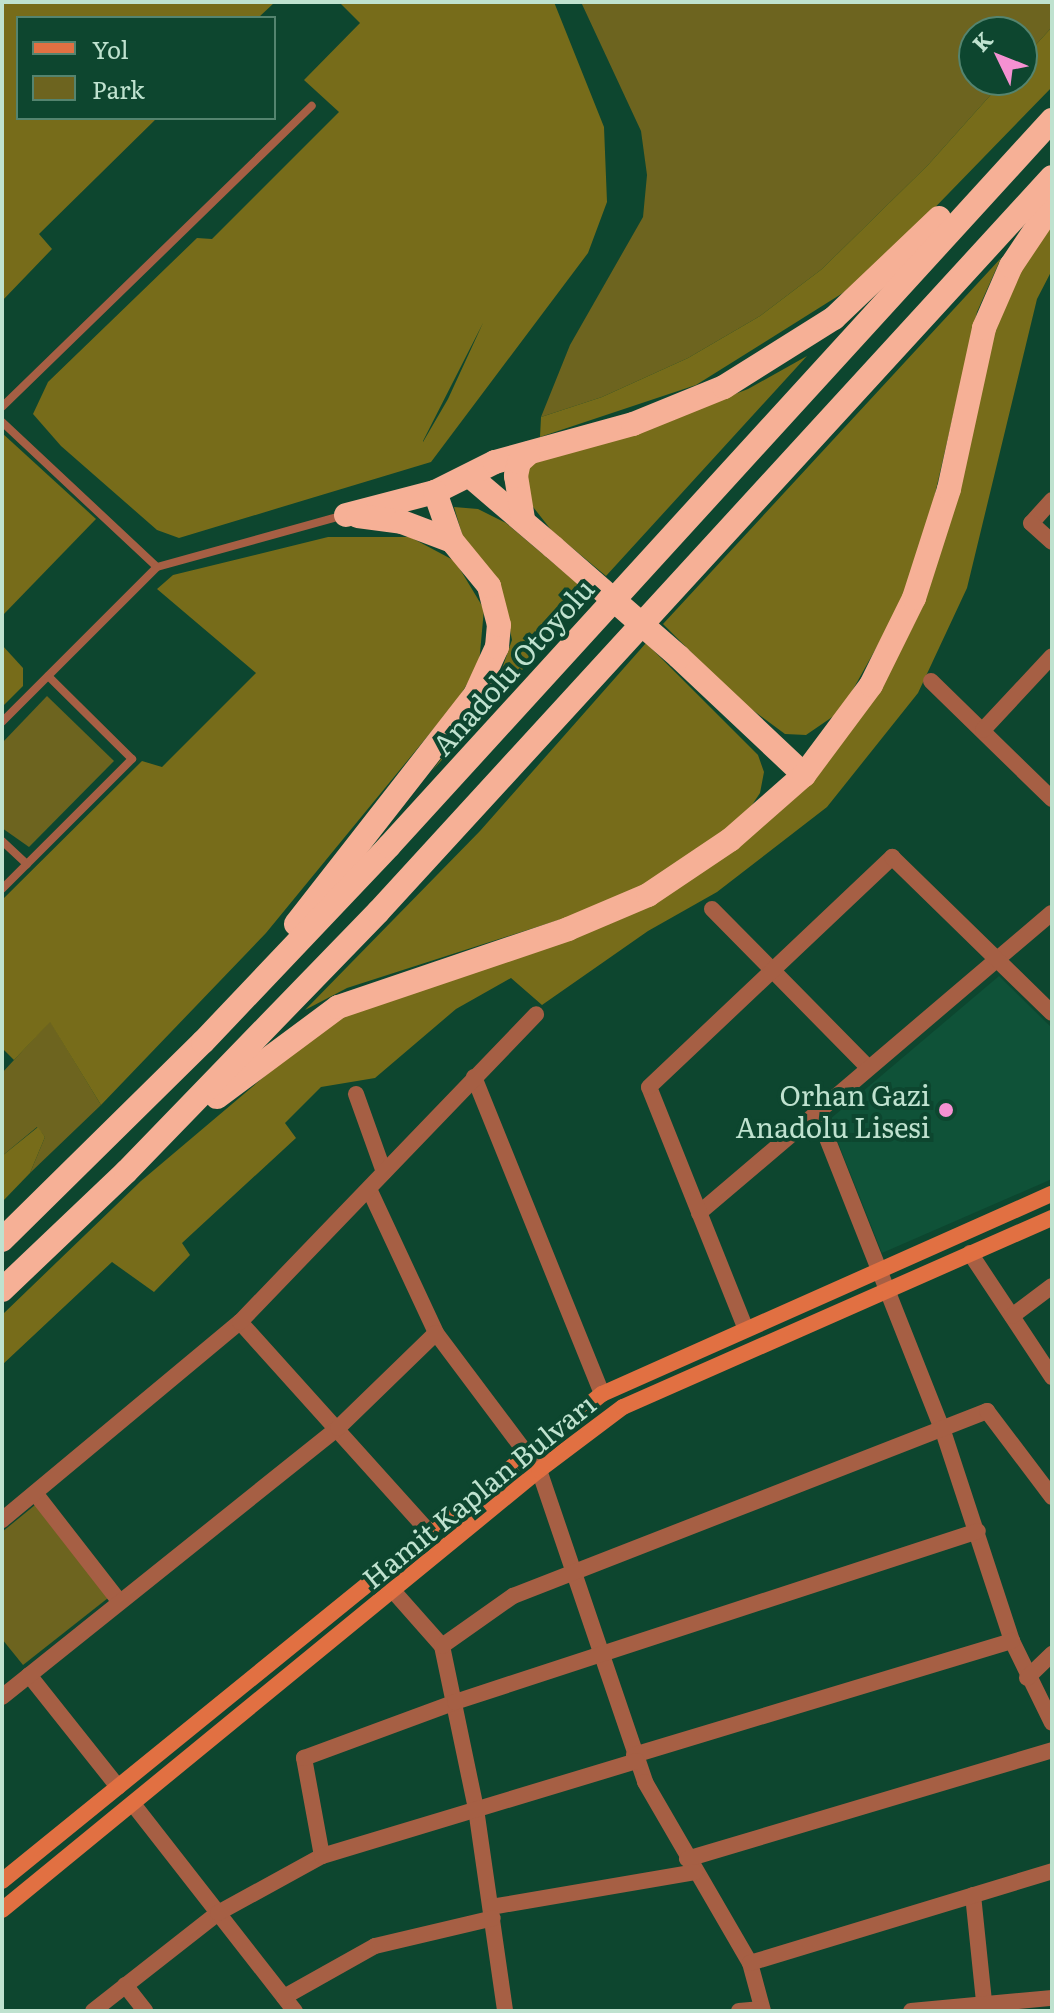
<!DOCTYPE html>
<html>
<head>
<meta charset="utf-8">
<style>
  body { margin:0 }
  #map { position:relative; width:1054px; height:2013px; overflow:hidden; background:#0d462f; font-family:Literata,serif }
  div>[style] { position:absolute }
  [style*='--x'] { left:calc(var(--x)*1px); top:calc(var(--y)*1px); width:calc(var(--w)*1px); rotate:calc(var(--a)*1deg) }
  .built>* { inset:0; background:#0f5238 }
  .green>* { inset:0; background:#6d641f }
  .forest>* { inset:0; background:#776c1a }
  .lane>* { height:8px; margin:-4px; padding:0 4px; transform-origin:4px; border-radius:4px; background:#a65f44 }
  .street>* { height:16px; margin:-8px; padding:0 8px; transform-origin:8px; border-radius:8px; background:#a65f44 }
  .secondary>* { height:16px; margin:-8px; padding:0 8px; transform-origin:8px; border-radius:8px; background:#e17042 }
  .highway>* { height:24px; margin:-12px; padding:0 12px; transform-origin:12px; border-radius:12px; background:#f6b096 }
  .highway-bridge>* { height:24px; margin:-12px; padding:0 12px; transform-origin:12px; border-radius:12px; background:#f6b096 }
  .dots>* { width:22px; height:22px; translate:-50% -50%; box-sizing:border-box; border:4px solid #0d462f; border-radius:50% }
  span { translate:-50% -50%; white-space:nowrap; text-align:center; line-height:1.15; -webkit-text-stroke:8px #0d462f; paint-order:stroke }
  .street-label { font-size:28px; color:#bfe2cf }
  .poi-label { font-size:28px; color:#bfe2cf }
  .right { translate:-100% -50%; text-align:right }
  .frame { position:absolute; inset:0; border:4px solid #bfe2cf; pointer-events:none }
  .legend { position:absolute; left:16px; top:16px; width:260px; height:104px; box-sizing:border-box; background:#0d462f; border:2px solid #54846f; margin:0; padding:10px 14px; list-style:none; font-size:24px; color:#bfe2cf }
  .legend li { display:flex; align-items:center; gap:16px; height:40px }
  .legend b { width:40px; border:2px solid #54846f }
  .north { position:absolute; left:958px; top:16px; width:80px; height:80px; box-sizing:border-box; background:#0d462f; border:2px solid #54846f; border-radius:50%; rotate:313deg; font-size:22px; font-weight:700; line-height:32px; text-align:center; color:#bfe2cf }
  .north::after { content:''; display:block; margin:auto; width:28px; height:36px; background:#f591d2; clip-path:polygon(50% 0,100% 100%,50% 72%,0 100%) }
</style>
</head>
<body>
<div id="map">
  <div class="built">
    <i style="clip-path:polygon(999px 976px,1052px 1028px,1052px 1179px,882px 1253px,829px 1120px)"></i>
  </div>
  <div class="green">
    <i style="clip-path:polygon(581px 2px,1052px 2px,1052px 27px,1022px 60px,1022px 32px,974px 32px,974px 80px,1004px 80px,928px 165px,822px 269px,760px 316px,688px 358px,602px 397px,541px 417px,570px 345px,643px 217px,647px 175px,641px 131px)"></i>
    <i style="clip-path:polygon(47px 696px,114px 761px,29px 847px,2px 828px,2px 743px)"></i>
    <i style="clip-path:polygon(50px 1021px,101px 1105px,30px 1173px,45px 1137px,37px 1127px,2px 1156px,2px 1073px)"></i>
    <i style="clip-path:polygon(35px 1505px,108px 1598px,23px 1665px,2px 1639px,2px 1532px)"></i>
  </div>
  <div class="forest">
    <i style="clip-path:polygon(2px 2px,275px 2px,258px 18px,18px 18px,18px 118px,157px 118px,39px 234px,52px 249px,2px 301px)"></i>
    <i style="clip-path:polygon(evenodd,339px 2px,554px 2px,604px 127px,607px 202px,588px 253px,431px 462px,179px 538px,157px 530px,61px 446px,33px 414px,48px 382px,197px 238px,212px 239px,339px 112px,304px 80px,360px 23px,339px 2px,483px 323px,448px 399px,423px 442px,423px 441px,483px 323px)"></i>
    <i style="clip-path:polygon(1052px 27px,1052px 87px,915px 228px,846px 291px,696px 385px,540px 437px,541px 417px,602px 397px,688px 358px,760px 316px,822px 269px,928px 165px,1004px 80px,1022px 80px,1022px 60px)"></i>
    <i style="clip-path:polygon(1052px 216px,1052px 270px,1037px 299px,967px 588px,918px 693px,827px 807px,717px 892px,648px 931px,542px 1005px,511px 978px,456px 1009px,375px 1078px,321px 1087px,285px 1123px,296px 1138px,182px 1243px,190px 1255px,154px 1292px,112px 1262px,2px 1365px,2px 1315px,141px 1181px,330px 1021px,700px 874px,888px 674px,991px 340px,1012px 280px)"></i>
    <i style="clip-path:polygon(1001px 258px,977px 312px,926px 533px,900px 605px,841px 711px,806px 735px,785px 734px,739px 700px,663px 624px)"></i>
    <i style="clip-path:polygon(807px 356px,606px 576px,552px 531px,526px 498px,527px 470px,538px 458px,665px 421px,748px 389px)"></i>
    <i style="clip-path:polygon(2px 433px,96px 519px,2px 616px)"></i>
    <i style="clip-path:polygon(454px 507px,478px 509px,506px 523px,590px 594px,432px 771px,496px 686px,512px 640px,503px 596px,465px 544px)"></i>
    <i style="clip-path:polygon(328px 537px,410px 537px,455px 561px,484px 609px,479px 664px,458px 699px,266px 933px,101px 1105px,50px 1022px,14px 1060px,2px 1048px,2px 900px,142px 761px,162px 767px,256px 673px,157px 589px,173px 575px)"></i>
    <i style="clip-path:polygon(646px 643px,758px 755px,764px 772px,760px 793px,748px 811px,709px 844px,641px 886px,577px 914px,347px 988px,305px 1010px,480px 831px)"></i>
    <i style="clip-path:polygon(2px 645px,23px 668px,23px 686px,2px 707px)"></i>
    <i style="clip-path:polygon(38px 1127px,45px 1137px,30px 1173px,2px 1202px,2px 1156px)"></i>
  </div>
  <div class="lane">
    <i style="--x:2;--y:407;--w:432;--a:-44.2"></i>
    <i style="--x:2;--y:422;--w:212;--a:43.1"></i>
    <i style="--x:157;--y:567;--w:195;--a:-15.5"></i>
    <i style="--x:2;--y:722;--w:219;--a:-45"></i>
    <i style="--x:2;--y:841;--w:34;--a:43"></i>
    <i style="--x:2;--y:889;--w:184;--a:-45"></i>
    <i style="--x:132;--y:759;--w:118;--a:-135.3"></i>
  </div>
  <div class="street">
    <i style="--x:1052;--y:500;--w:31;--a:132"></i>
    <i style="--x:1031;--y:523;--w:28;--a:42"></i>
    <i style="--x:931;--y:681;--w:169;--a:44.3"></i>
    <i style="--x:983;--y:730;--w:101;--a:-47"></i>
    <i style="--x:712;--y:909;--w:223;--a:45.4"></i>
    <i style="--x:474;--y:1077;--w:342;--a:68"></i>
    <i style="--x:356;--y:1094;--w:83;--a:70.3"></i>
    <i style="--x:817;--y:1113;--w:339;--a:68.4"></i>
    <i style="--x:942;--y:1428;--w:224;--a:71.8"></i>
    <i style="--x:1012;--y:1641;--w:91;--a:64"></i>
    <i style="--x:369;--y:1189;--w:159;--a:65"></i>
    <i style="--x:436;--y:1333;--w:171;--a:53.1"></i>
    <i style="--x:539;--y:1470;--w:330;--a:71.2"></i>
    <i style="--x:645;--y:1782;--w:209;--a:59.9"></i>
    <i style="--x:750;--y:1963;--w:50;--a:74.8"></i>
    <i style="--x:699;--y:1213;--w:463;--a:-40.4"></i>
    <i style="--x:970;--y:1253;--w:149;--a:56.5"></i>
    <i style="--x:1012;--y:1316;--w:50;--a:-36.9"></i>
    <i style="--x:240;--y:1322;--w:284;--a:48"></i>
    <i style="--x:745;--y:1327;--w:258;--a:-111.8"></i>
    <i style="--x:649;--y:1087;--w:335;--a:-43.4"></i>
    <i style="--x:892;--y:857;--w:223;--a:44.3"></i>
    <i style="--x:35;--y:1493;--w:138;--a:52.1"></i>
    <i style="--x:2;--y:1520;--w:310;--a:-39.8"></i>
    <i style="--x:240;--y:1322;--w:427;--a:-46.1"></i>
    <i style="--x:380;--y:1576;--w:94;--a:48.5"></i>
    <i style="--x:442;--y:1646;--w:167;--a:78.2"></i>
    <i style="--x:476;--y:1809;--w:204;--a:81.8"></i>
    <i style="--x:442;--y:1646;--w:87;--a:-35.2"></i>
    <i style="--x:513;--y:1596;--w:509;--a:-21.32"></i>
    <i style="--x:987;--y:1411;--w:108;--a:52.9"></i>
    <i style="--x:29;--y:1675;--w:143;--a:51.5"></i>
    <i style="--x:1027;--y:1678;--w:35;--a:-44"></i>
    <i style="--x:2;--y:1697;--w:430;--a:-38.7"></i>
    <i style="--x:338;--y:1428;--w:136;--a:-44.1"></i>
    <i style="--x:634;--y:1755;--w:395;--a:-16.8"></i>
    <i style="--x:133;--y:1804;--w:263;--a:52"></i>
    <i style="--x:322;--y:1856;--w:100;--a:-100.4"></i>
    <i style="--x:304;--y:1758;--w:161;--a:-20.3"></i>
    <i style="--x:455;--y:1702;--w:550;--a:-18.11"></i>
    <i style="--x:687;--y:1859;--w:381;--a:-16.6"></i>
    <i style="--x:973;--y:1895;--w:117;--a:84.1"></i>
    <i style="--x:491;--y:1907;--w:207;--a:-9.7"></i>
    <i style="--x:750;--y:1963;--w:316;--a:-16.9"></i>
    <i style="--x:125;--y:1985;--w:33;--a:52"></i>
    <i style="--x:284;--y:1997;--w:104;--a:-29.3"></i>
    <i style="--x:375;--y:1946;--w:121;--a:-13.3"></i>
    <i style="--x:93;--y:2011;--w:159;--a:-38.1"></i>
    <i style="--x:218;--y:1913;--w:119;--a:-28.7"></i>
    <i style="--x:322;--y:1856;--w:329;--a:-16.8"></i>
    <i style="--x:739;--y:2011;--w:23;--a:-5"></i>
    <i style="--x:911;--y:2011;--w:142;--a:-5.3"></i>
  </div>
  <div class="secondary">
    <i style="--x:2;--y:1881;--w:773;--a:-39.07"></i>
    <i style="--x:602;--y:1394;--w:492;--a:-24"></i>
    <i style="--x:2;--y:1910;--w:694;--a:-39.33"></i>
    <i style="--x:539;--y:1470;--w:105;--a:-36.9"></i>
    <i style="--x:623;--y:1407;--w:469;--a:-23.8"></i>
  </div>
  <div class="highway">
    <i style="--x:471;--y:477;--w:108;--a:40.5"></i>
    <i style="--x:346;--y:515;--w:92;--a:-14.5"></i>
    <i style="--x:435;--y:492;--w:67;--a:-26.6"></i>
    <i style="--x:495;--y:462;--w:143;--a:-15.4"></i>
    <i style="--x:633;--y:424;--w:98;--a:-22.1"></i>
    <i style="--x:724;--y:387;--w:130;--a:-32.1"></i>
    <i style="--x:834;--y:318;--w:145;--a:-43.6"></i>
    <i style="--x:358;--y:516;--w:44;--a:7.8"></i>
    <i style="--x:402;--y:522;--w:53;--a:20.8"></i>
    <i style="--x:523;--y:519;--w:44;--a:-99.2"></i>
    <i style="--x:516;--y:476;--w:14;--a:-78"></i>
    <i style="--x:519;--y:462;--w:13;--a:-42"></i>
    <i style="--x:679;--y:657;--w:172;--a:43.3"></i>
    <i style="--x:296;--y:924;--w:291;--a:-52"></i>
    <i style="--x:475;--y:695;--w:53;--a:-65.4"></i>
    <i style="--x:497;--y:647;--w:22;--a:-85"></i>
    <i style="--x:499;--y:625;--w:40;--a:-104.4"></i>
    <i style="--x:489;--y:586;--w:58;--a:-129.4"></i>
    <i style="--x:452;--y:541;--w:52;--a:-109.1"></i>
    <i style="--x:217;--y:1097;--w:151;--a:-36.6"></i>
    <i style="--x:338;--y:1007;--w:243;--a:-18.7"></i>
    <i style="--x:568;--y:929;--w:87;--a:-23"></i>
    <i style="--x:648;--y:895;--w:99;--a:-33.9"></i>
    <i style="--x:730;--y:840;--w:98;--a:-41.3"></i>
    <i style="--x:804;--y:775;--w:112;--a:-53.3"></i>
    <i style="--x:871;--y:685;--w:97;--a:-63.7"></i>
    <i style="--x:914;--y:598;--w:114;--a:-72.2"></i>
    <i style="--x:949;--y:489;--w:165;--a:-77.7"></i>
    <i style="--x:984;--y:328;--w:68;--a:-66.5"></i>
    <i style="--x:1011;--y:266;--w:73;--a:-56.1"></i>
    <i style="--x:2;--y:1240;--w:282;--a:-44.6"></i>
    <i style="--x:203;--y:1042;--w:270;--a:-46.5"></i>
    <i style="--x:389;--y:846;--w:983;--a:-47.6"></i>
    <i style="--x:2;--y:1290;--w:171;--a:-43.6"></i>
    <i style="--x:126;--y:1172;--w:362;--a:-45.9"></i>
    <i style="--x:378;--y:912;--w:997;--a:-47.48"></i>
  </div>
  <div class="highway-bridge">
    <i style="--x:553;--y:547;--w:167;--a:41.1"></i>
  </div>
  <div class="dots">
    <i style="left:946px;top:1110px;background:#f591d2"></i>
  </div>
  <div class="street-label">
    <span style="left:512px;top:666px;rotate:-48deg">Anadolu Otoyolu</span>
    <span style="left:478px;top:1490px;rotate:-39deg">Hamit Kaplan Bulvarı</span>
  </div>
  <div class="poi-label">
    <span class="right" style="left:930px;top:1110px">Orhan Gazi<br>Anadolu Lisesi</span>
  </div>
  <div class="frame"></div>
  <ul class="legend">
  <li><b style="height:10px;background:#e17042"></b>Yol</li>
  <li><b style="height:22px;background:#6d641f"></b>Park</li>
  </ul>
  <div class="north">K</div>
</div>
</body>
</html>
